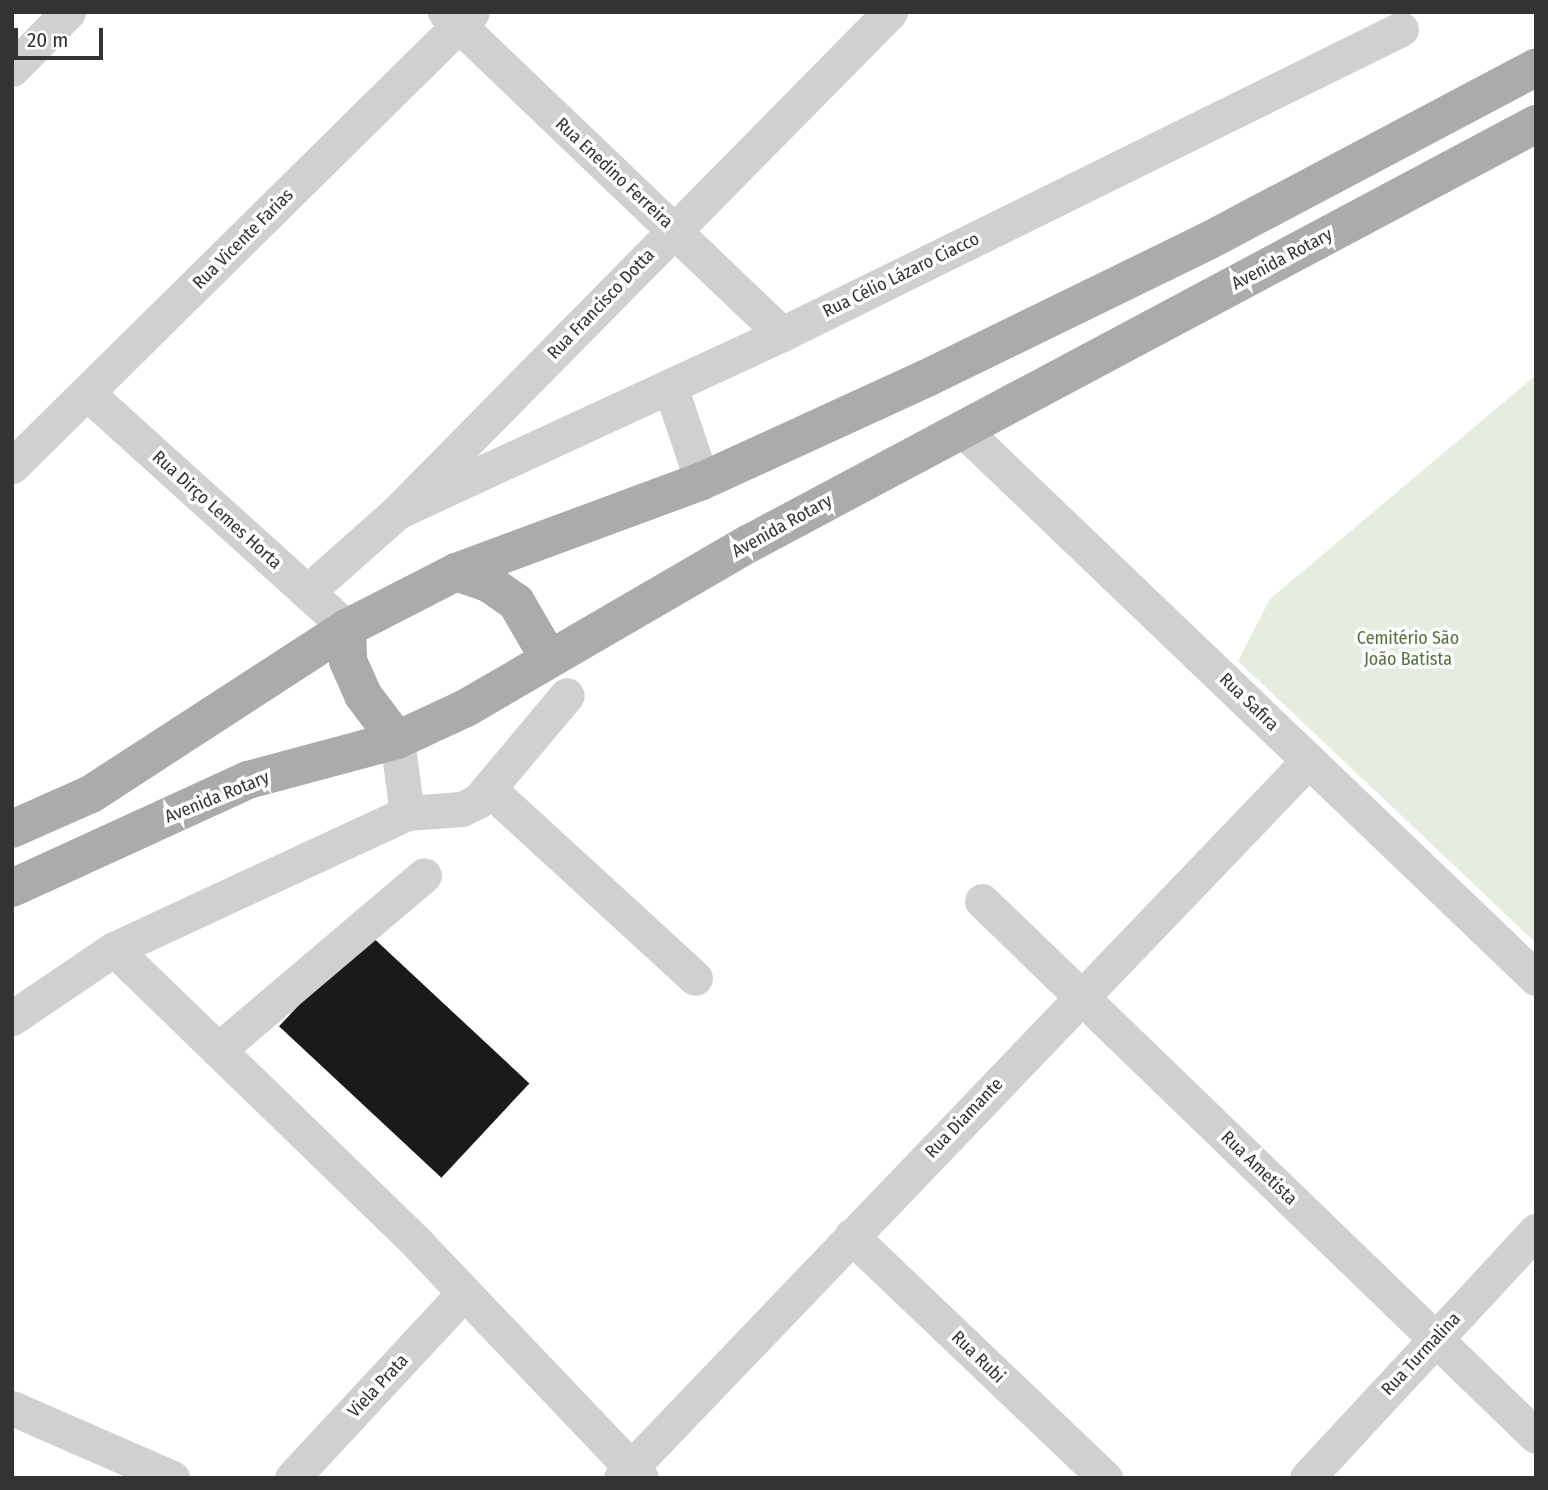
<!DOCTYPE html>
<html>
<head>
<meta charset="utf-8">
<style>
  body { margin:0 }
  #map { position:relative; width:1548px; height:1490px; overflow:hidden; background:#fff; font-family:"Fira Sans Condensed",sans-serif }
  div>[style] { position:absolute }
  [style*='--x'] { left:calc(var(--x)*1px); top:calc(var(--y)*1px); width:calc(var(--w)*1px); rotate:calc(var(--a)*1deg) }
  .green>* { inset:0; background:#e6ecdf }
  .building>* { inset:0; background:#1a1a1a; transform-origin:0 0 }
  .minor>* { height:35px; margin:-17.5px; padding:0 17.5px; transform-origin:17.5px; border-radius:17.5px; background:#d0d0d0 }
  .major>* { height:38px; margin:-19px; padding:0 19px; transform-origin:19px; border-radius:19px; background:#ababab }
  span { translate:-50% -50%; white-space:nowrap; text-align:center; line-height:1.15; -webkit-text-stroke:7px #fff; paint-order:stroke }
  .street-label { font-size:18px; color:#333 }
  .park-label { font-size:18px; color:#56703f }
  .frame { position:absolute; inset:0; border:14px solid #333; pointer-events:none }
  .scale { position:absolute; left:14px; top:28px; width:89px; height:32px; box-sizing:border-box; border:4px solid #333; border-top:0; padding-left:9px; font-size:21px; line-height:24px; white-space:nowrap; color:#333; -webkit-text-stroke:5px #fff; paint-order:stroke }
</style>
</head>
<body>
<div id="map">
  <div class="green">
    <i style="clip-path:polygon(1536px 375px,1536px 943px,1238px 661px,1270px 599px)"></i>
  </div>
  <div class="building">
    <i style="left:367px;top:932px;width:222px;height:129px;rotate:43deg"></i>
  </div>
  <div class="minor">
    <i style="--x:445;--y:12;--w:466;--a:43.7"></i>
    <i style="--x:12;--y:69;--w:80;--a:-45.5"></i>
    <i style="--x:670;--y:386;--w:100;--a:71.4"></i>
    <i style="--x:87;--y:393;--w:350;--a:42.1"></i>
    <i style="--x:961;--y:428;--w:796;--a:43.73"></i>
    <i style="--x:12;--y:466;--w:646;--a:-44.62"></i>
    <i style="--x:397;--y:512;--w:424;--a:-24.8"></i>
    <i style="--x:782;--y:334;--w:690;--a:-26.23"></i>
    <i style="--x:307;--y:592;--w:120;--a:-41.6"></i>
    <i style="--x:397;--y:512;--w:702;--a:-45.4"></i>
    <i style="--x:490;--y:790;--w:278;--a:42.5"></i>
    <i style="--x:407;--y:813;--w:55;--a:-4.2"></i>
    <i style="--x:462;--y:809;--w:18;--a:-27"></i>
    <i style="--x:478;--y:801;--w:138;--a:-50"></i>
    <i style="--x:982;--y:901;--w:770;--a:44"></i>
    <i style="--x:114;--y:949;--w:425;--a:44.1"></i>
    <i style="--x:419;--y:1245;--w:322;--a:46.4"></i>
    <i style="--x:12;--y:1018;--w:123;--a:-34.1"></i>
    <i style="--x:114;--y:949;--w:323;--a:-24.9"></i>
    <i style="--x:407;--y:813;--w:74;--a:-97.8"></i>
    <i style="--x:218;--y:1050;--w:270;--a:-40.3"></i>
    <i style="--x:851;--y:1236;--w:351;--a:43.6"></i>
    <i style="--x:12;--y:1408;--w:175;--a:23.6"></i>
    <i style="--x:292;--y:1478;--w:253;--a:-47.1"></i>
    <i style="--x:621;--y:1478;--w:994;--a:-46.22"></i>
    <i style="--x:1307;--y:1478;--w:337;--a:-47.2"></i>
  </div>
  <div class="major">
    <i style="--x:456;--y:572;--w:36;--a:19"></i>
    <i style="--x:490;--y:584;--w:32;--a:35"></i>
    <i style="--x:516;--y:602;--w:66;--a:59.9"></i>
    <i style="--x:347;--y:628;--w:33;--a:88"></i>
    <i style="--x:348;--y:661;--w:37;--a:66"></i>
    <i style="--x:363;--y:695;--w:56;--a:52.9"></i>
    <i style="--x:12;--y:829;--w:86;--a:-23.9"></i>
    <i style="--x:91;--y:794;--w:305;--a:-33"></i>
    <i style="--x:347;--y:628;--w:123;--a:-27.2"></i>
    <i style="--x:456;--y:572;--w:262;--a:-20.3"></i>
    <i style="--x:702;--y:481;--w:245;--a:-24.6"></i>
    <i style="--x:925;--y:379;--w:315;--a:-26"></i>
    <i style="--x:1208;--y:241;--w:371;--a:-27.9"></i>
    <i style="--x:12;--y:888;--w:260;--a:-24.6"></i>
    <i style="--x:248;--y:780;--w:154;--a:-15"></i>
    <i style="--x:397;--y:740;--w:76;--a:-24.9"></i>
    <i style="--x:466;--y:708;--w:328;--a:-30.2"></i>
    <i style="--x:750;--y:543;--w:891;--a:-28.06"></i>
  </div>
  <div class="street-label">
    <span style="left:614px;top:173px;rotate:43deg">Rua Enedino Ferreira</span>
    <span style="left:243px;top:239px;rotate:-45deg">Rua Vicente Farias</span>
    <span style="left:1282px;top:259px;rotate:-28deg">Avenida Rotary</span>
    <span style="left:901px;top:275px;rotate:-26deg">Rua Célio Lázaro Ciacco</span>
    <span style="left:601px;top:304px;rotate:-46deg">Rua Francisco Dotta</span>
    <span style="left:217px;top:510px;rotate:42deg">Rua Dirço Lemes Horta</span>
    <span style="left:782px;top:526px;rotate:-29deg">Avenida Rotary</span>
    <span style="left:1249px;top:702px;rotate:44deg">Rua Safira</span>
    <span style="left:217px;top:797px;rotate:-22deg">Avenida Rotary</span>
    <span style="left:964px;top:1118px;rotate:-46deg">Rua Diamante</span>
    <span style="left:1259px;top:1168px;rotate:44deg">Rua Ametista</span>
    <span style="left:1421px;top:1354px;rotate:-47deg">Rua Turmalina</span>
    <span style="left:978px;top:1357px;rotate:44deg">Rua Rubi</span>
    <span style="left:378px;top:1386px;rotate:-47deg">Viela Prata</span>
  </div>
  <div class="park-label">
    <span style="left:1408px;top:649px">Cemitério São<br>João Batista</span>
  </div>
  <div class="frame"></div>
  <div class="scale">20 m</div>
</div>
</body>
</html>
